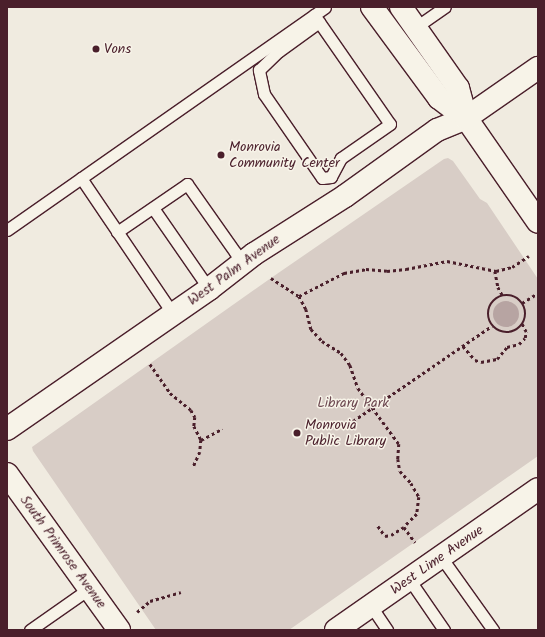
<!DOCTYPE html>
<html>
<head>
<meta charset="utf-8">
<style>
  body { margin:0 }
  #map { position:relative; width:545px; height:637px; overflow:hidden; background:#f0ebe0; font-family:Kalam,sans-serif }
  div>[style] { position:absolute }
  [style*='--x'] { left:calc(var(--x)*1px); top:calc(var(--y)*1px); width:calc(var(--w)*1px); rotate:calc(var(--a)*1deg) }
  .green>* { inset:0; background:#d8cdc6 }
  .water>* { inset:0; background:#b7a4a2 }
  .round { border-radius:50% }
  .path>* { height:2.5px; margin-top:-1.25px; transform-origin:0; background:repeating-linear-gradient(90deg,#4a1f2b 0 3px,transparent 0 6px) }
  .path>.ring { margin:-1.25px; padding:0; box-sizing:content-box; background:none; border:2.5px solid #4a1f2b; border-radius:50% }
  .roads { filter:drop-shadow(1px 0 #4a1f2b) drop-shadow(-1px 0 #4a1f2b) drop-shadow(0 1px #4a1f2b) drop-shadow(0 -1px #4a1f2b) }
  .lane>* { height:11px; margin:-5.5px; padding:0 5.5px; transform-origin:5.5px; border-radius:5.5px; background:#f7f3e8 }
  .street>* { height:22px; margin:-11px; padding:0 11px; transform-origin:11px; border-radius:11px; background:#f7f3e8 }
  .secondary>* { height:22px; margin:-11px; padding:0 11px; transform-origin:11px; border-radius:11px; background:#f7f3e8 }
  .dots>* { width:11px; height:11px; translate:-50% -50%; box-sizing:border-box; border:2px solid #f7f3e8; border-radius:50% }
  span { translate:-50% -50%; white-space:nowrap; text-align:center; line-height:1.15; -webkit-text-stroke:3px #f7f3e8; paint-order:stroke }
  .poi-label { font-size:14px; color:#4a1f2b }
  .left { translate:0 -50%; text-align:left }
  .street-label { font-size:14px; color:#4a1f2b }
  .park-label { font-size:14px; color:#6e4a52 }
  .frame { position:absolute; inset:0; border:8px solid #4a1f2b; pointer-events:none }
</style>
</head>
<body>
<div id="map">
  <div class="green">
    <i style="clip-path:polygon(448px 158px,453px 161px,480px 199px,487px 203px,538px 279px,538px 456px,289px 630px,156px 630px,33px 451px,32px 447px,271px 278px,444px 159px)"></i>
  </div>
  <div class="water">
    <i class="round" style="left:493px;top:301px;width:26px;height:26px"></i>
  </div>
  <div class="path">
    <i style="--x:495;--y:271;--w:16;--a:79"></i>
    <i style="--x:498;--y:287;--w:10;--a:61"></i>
    <i style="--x:271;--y:278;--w:33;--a:33"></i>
    <i style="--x:299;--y:296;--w:15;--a:62"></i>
    <i style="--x:306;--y:309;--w:21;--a:76"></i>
    <i style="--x:311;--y:329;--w:16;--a:47"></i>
    <i style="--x:322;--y:341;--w:22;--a:32"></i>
    <i style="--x:341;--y:353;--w:15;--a:53"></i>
    <i style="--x:350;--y:365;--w:24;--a:71"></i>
    <i style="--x:358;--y:388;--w:69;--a:53.8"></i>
    <i style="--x:399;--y:444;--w:15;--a:94"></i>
    <i style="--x:398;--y:459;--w:12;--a:81"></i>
    <i style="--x:400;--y:471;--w:16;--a:47"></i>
    <i style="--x:411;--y:483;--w:16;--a:60"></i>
    <i style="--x:419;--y:497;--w:17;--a:97"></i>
    <i style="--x:417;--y:514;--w:18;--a:135"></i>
    <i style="--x:404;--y:527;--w:19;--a:54"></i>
    <i class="ring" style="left:488px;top:295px;width:35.5px;height:35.5px"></i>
    <i style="--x:299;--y:296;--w:51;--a:-27.1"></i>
    <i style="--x:344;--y:273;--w:22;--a:-10"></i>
    <i style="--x:366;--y:269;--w:21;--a:5"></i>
    <i style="--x:387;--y:271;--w:19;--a:-6"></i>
    <i style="--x:406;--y:269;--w:42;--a:-11"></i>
    <i style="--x:447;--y:261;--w:50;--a:11.5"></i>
    <i style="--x:496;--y:271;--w:16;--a:-14"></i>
    <i style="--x:512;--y:267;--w:20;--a:-33"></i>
    <i style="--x:522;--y:303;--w:19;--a:-32"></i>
    <i style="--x:463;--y:346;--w:18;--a:49"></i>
    <i style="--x:475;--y:360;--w:6;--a:18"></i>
    <i style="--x:481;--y:362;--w:16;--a:-11"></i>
    <i style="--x:497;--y:359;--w:16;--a:-50"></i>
    <i style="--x:507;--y:347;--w:12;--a:-14"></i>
    <i style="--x:519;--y:344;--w:8;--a:-45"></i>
    <i style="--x:525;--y:338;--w:6;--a:-81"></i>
    <i style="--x:526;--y:332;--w:9;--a:-117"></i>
    <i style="--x:150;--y:364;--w:35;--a:55"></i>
    <i style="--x:170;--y:393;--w:27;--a:39"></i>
    <i style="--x:191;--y:410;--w:8;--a:60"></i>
    <i style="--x:195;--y:417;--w:9;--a:96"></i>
    <i style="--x:194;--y:426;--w:16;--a:63"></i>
    <i style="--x:201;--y:440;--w:12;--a:95"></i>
    <i style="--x:200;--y:452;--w:17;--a:114"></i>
    <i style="--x:353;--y:421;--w:168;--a:-34.4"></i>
    <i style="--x:201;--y:440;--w:24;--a:-28"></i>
    <i style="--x:378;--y:526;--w:12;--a:55"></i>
    <i style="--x:385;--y:536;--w:6;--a:-9"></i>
    <i style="--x:391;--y:535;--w:15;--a:-32"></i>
    <i style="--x:137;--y:612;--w:17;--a:-40"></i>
    <i style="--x:150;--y:601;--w:32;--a:-16"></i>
  </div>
  <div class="roads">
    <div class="lane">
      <i style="--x:314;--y:15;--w:9;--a:54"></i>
      <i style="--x:319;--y:22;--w:124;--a:55.2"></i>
      <i style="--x:390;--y:124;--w:60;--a:145.2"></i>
      <i style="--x:341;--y:158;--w:21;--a:118"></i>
      <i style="--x:331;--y:177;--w:9;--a:174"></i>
      <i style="--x:322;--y:178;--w:102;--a:-124.6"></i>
      <i style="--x:264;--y:94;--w:25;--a:-102"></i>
      <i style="--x:259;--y:70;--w:28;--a:-44"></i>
      <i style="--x:279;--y:51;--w:49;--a:-35.9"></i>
      <i style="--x:416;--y:27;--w:35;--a:-35"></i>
      <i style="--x:81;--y:178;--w:164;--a:55.9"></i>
      <i style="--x:153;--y:208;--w:98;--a:55.3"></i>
      <i style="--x:7;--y:230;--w:388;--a:-35"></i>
      <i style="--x:117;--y:232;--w:85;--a:-34.4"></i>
      <i style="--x:187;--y:184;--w:83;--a:54.8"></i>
      <i style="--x:235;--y:252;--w:14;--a:60"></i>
      <i style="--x:441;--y:557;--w:90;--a:54.5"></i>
      <i style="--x:409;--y:579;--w:62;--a:55.5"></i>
      <i style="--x:371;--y:606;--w:29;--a:56"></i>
      <i style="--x:30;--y:630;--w:73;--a:-35"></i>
    </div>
    <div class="street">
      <i style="--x:7;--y:429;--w:246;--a:-34.7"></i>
      <i style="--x:209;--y:289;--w:57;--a:-37.9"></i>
      <i style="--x:254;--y:254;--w:108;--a:-32.5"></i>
      <i style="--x:345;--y:196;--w:113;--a:-35.7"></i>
      <i style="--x:437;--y:130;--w:31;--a:-22"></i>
      <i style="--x:466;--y:118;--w:88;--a:-34.8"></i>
      <i style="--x:7;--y:474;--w:192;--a:54.3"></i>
      <i style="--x:336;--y:630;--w:246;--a:-34.9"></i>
    </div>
    <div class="secondary">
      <i style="--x:372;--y:7;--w:113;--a:53.6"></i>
      <i style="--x:439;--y:98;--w:34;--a:37"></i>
      <i style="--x:466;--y:118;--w:126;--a:55.3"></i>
      <i style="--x:401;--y:7;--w:99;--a:54.9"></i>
      <i style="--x:458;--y:88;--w:31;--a:75"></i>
    </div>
  </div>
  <div class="dots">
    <i style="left:96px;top:49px;background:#4a1f2b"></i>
    <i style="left:221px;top:155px;background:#4a1f2b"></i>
    <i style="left:297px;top:433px;background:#4a1f2b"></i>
  </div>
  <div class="poi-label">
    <span class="left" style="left:104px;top:49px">Vons</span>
    <span class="left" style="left:229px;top:155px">Monrovia<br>Community Center</span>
    <span class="left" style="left:305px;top:433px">Monrovia<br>Public Library</span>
  </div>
  <div class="street-label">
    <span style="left:234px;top:270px;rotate:-36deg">West Palm Avenue</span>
    <span style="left:63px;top:552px;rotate:54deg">South Primrose Avenue</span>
    <span style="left:437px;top:560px;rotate:-35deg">West Lime Avenue</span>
  </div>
  <div class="park-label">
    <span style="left:353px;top:403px">Library Park</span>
  </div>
  <div class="frame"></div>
</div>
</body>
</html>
